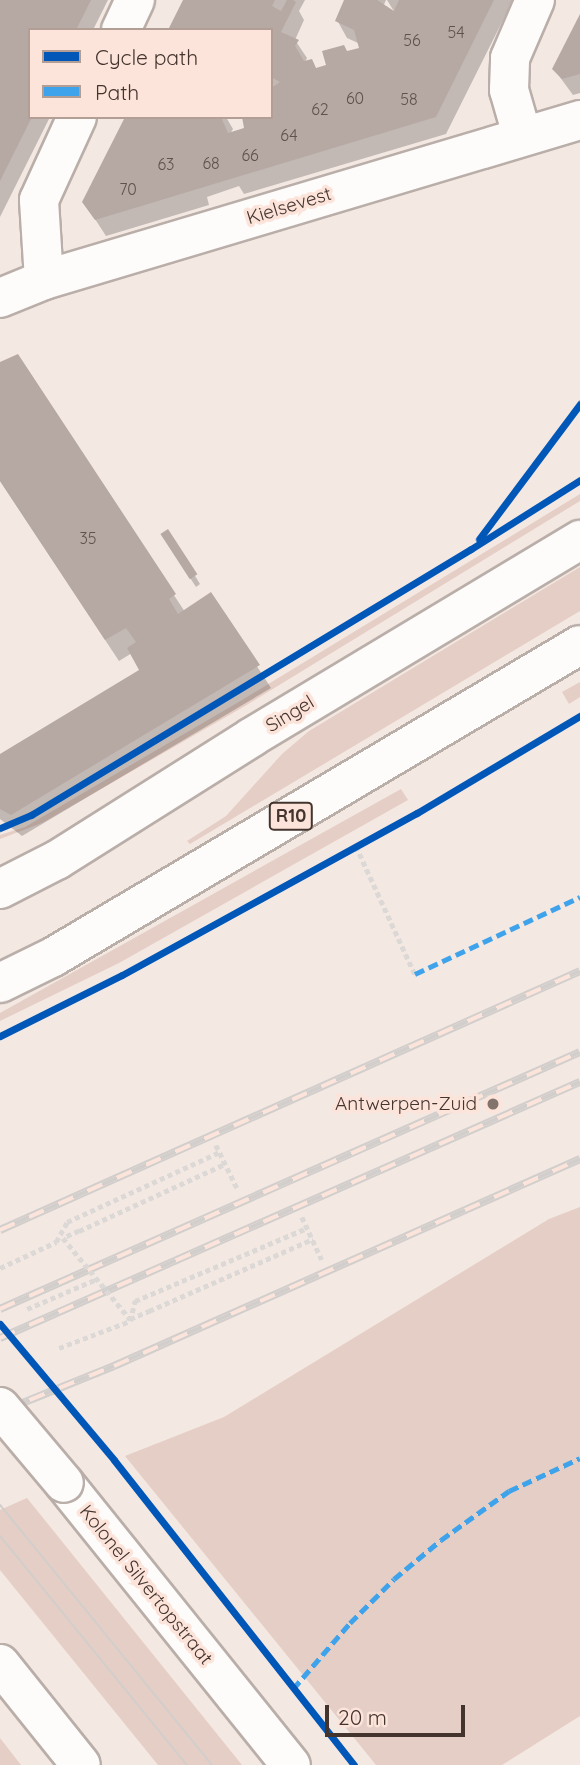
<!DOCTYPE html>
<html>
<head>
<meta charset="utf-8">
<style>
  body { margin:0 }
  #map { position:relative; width:580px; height:1765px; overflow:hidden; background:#f4e8e2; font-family:Quicksand,sans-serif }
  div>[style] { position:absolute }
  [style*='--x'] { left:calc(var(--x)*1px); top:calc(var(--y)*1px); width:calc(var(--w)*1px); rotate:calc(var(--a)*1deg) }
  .green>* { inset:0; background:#e5cec5 }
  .shadow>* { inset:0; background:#0003 }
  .building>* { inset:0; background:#b6a9a4; transform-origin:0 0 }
  .path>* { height:4.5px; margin-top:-2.25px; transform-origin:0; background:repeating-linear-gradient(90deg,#dbd8d6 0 5px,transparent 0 8.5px) }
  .roads { filter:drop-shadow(2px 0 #baaea9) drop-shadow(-2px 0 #baaea9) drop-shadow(0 2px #baaea9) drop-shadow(0 -2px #baaea9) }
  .street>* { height:38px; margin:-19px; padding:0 19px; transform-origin:19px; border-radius:19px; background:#fdfcfb }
  .secondary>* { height:38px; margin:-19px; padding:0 19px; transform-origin:19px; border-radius:19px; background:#fdfcfb }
  .primary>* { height:38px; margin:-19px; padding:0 19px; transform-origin:19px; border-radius:19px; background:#fdfcfb }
  .tram>* { height:2px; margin:-1px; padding:0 1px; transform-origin:1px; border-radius:1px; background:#d2cecc }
  .rail>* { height:8px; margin-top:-4px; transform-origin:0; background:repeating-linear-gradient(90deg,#fce4da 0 16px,#d2cecc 0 32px); box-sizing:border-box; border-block:2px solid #d2cecc }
  .path-bridge>* { height:4.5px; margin-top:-2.25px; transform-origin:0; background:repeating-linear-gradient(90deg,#dbd8d6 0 5px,transparent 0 8.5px) }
  .bridges { filter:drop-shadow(2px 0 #baaea9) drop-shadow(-2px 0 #baaea9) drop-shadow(0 2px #baaea9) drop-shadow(0 -2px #baaea9) }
  .secondary-bridge>* { height:38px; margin:-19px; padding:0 19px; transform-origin:19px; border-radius:19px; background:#fdfcfb }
  .quiet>* { height:5px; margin-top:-2.5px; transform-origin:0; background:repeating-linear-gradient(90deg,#3fa3eb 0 10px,transparent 0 15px) }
  .cycleway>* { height:7px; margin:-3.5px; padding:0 3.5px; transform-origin:3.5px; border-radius:3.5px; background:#0057b8 }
  .dots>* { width:19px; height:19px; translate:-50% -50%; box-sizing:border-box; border:4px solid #fce4da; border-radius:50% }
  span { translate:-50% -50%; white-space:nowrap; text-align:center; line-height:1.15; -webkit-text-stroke:7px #fce4da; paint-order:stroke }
  .number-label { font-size:16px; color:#60514c }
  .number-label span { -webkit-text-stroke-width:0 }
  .shield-label span { padding:2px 5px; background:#fce4da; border:2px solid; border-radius:5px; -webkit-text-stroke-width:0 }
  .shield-label { font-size:18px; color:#44342e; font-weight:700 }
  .street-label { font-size:19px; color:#44342e }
  .poi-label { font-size:19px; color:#44342e }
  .right { translate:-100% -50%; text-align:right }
  .legend { position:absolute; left:28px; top:28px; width:245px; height:91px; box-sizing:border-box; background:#fce4da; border:2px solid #b29e95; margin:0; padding:9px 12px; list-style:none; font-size:21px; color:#44342e }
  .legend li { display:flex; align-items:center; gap:14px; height:35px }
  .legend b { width:35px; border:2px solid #b29e95 }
  .scale { position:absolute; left:325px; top:1705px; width:140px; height:32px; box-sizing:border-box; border:4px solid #44342e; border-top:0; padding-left:9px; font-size:21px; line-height:24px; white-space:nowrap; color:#44342e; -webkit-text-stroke:5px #fce4da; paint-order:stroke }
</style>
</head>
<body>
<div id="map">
  <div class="green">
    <i style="clip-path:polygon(580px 494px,580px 501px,245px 706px,42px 823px,0 839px,0 835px,25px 827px,242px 700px)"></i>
    <i style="clip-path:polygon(580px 567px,580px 611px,190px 844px,187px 841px,226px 816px,282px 754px,309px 731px)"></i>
    <i style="clip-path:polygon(580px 682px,580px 697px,569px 704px,562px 692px)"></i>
    <i style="clip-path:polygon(401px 789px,408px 800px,119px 963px,0 1021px,0 1013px)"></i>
    <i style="clip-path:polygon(580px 1207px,580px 1716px,502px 1765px,376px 1765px,125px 1456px,224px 1417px,549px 1219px)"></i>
    <i style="clip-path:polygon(27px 1498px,242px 1765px,158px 1765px,0 1570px,0 1510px)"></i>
    <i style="clip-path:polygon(0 1738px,21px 1765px,0 1765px)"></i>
  </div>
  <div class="shadow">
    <i style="clip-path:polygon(0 0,108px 0,93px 30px,30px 30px,30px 117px,50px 117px,0 217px)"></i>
    <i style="clip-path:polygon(185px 0,305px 0,299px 11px,304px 20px,295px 40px,307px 58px,305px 62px,316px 70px,328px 66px,347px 53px,361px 49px,358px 43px,347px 38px,337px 20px,346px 0,386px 0,383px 7px,395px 13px,387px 0,513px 0,446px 134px,244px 194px,239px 186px,207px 197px,209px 205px,106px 236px,84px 202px,127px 117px,226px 117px,233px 129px,230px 134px,271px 117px,271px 30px)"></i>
    <i style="clip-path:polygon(580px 18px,580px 93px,573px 95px,554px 69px)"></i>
    <i style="clip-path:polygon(18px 357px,185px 612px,211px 595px,271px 688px,22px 836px,0 819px,0 756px,142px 670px,132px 653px,119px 661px,0 481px,0 363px)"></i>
    <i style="clip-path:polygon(168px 531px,200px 584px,196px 587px,168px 544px)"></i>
  </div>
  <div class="building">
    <i style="clip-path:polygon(0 0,91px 0,76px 30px,30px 30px,32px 117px,0 181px)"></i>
    <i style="clip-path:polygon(183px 0,275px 0,272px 6px,281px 11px,287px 0,293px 0,296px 2px,281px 32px,299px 40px,295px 46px,304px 61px,312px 59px,316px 68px,326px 65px,322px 51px,344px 45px,347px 51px,359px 48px,354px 30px,335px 21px,344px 0,377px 0,394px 11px,399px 0,494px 0,436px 117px,95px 220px,82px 202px,125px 117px,221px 117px,228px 133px,244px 128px,242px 117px,271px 117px,271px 88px,280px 82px,271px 77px,271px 30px,168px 30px)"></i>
    <i style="clip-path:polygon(580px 14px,580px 74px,562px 79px,552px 69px)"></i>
    <i style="clip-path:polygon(18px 354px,176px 594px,169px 599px,178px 614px,211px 592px,260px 665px,11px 815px,0 809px,0 754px,139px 670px,127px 648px,136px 642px,126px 628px,105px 640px,0 481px,0 362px)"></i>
    <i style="left:168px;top:529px;width:54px;height:9px;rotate:57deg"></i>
  </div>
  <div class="path">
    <i style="--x:356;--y:846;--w:141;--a:65.3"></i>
    <i style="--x:216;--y:1145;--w:50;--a:63.9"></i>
    <i style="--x:302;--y:1217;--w:47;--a:65.1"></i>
    <i style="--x:79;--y:1231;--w:161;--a:-24.7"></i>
    <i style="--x:0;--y:1268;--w:62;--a:-24.9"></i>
    <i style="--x:56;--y:1242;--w:23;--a:-61"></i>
    <i style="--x:67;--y:1222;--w:168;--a:-24.6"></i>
    <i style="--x:27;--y:1309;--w:76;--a:-23.2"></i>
    <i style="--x:149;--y:1311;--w:179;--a:-23.7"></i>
    <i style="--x:59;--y:1348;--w:76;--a:-20.8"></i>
    <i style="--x:130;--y:1321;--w:21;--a:-76"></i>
    <i style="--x:135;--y:1301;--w:187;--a:-23"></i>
  </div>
  <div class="roads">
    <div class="street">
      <i style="--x:121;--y:30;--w:33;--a:-65"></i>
      <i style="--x:522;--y:135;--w:47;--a:-106.1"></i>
      <i style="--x:509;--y:90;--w:32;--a:-88"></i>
      <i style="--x:510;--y:58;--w:63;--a:-66.7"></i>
      <i style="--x:44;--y:280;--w:80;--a:-93.6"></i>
      <i style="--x:39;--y:200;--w:91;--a:-65.4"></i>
      <i style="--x:0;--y:298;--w:48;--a:-22.2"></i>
      <i style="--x:44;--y:280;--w:559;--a:-16.62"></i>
    </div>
    <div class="secondary">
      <i style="--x:64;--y:1483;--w:362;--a:51.2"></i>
      <i style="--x:0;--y:1664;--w:129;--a:51.3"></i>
    </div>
    <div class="primary">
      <i style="--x:0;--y:889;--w:64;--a:-27"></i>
      <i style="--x:57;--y:860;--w:231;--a:-32.2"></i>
      <i style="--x:252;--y:737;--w:383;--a:-31"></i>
      <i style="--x:0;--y:983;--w:59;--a:-26.1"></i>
      <i style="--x:53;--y:957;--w:612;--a:-30.63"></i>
    </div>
  </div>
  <div class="tram">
    <i style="--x:0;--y:1505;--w:335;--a:50.8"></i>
    <i style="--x:0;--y:1536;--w:296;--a:50.8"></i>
  </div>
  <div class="rail">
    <i style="--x:0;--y:1230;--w:635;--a:-24.06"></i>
    <i style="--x:0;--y:1309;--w:634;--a:-23.9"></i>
    <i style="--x:0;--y:1338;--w:634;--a:-23.82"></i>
    <i style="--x:0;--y:1412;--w:123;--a:-22"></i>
    <i style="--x:114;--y:1366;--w:510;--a:-23.95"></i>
  </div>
  <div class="path-bridge">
    <i style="--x:79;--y:1231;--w:17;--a:156"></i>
    <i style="--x:63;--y:1238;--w:105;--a:50.4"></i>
    <i style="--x:130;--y:1319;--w:21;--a:-23"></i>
  </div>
  <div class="bridges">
    <div class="secondary-bridge">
      <i style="--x:0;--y:1407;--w:99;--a:49.9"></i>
    </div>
  </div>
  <div class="quiet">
    <i style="--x:415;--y:974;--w:182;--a:-25"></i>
    <i style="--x:293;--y:1689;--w:87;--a:-49.2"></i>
    <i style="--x:350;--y:1623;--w:62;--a:-45"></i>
    <i style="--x:394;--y:1579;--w:61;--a:-39.7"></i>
    <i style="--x:441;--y:1540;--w:84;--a:-35.8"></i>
    <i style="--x:509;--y:1491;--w:78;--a:-24.9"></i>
  </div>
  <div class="cycleway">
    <i style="--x:479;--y:539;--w:169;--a:-53.2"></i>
    <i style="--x:0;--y:828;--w:34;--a:-23"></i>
    <i style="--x:31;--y:815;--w:514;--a:-31.15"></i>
    <i style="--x:471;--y:549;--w:129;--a:-32.3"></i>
    <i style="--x:0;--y:1036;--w:136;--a:-26.6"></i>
    <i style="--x:122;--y:975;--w:337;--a:-28.8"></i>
    <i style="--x:417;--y:813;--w:190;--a:-30.8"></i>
    <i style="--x:0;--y:1324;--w:177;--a:50"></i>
    <i style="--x:114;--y:1460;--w:388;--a:51.8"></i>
  </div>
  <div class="dots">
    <i style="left:493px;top:1104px;background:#82736d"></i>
  </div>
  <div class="number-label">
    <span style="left:456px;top:32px">54</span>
    <span style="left:412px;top:40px">56</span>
    <span style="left:355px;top:98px">60</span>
    <span style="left:409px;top:99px">58</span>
    <span style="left:320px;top:109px">62</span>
    <span style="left:289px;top:135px">64</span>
    <span style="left:250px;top:155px">66</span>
    <span style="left:211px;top:163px">68</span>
    <span style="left:166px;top:164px">63</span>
    <span style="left:128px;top:189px">70</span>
    <span style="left:88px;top:538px">35</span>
  </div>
  <div class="shield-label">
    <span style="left:291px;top:816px">R10</span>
  </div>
  <div class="street-label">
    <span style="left:289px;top:206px;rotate:-17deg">Kielsevest</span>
    <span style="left:290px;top:714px;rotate:-31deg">Singel</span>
    <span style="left:146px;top:1585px;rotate:51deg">Kolonel Silvertopstraat</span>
  </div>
  <div class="poi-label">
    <span class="right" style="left:477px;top:1104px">Antwerpen-Zuid</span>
  </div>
  <ul class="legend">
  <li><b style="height:9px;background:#0057b8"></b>Cycle path</li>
  <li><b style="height:9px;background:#3fa3eb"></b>Path</li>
  </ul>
  <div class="scale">20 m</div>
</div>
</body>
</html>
